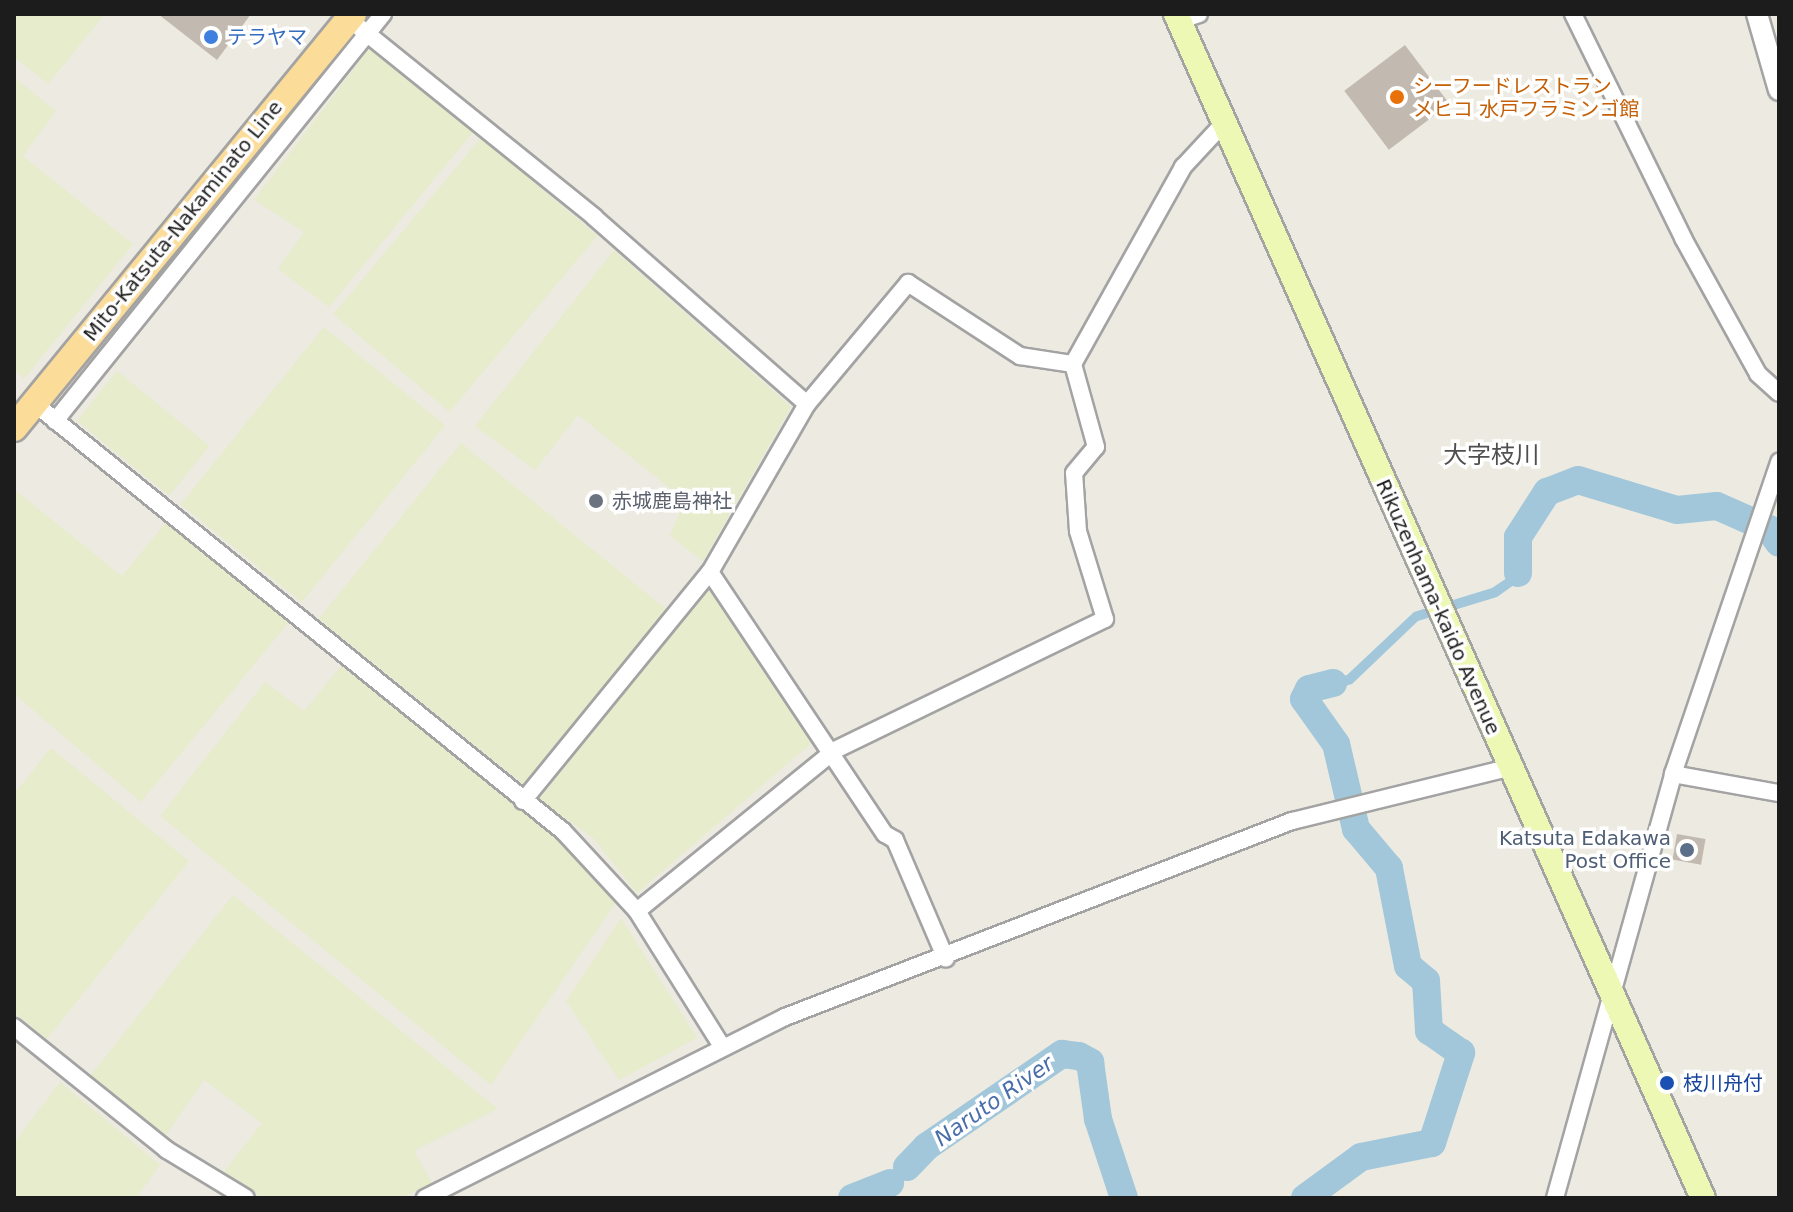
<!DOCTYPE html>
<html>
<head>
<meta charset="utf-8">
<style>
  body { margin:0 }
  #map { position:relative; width:1793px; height:1212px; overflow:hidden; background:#edebe1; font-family:"DejaVu Sans","Noto Sans JP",sans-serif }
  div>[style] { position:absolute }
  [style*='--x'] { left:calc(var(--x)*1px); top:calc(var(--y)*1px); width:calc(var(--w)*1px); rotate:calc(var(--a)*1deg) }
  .farmland>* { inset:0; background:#e6eccc; transform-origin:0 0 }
  .water>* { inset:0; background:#a2c7db }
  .river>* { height:28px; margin:-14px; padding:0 14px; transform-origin:14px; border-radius:14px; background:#a2c7db }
  .building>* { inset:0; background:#c2bab1; transform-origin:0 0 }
  .roads { filter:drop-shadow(2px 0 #a3a3a3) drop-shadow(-2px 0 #a3a3a3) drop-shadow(0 2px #a3a3a3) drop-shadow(0 -2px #a3a3a3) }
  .minor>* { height:16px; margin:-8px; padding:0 8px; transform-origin:8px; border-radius:8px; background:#fff }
  .tertiary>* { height:20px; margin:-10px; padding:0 10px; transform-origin:10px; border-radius:10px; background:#fff }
  .secondary>* { height:24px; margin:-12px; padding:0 12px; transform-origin:12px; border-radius:12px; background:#edf8b4 }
  .primary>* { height:26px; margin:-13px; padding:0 13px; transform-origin:13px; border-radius:13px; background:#fbdc99 }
  .dots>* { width:22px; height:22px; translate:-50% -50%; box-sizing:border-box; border:4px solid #fff; border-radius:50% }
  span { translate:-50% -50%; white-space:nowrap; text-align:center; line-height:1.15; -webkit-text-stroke:7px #fff; paint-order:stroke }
  .shop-label { font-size:20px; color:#366cbe }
  .left { translate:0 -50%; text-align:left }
  .food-label { font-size:20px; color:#c56008 }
  .street-label { font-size:20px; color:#1c1c1c }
  .worship-label { font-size:20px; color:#5b616d }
  .service-label { font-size:20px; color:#4e5e75 }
  .right { translate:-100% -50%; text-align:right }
  .transit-label { font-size:20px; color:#164399 }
  .water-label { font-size:22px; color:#4a6eaa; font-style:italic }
  .quarter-label { font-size:24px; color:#4f4f4f }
  .frame { position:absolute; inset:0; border:16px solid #1c1c1c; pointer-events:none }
</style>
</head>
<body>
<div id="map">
  <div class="farmland">
    <i style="clip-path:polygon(14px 14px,105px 14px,48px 84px,14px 57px)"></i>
    <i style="clip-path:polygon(369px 49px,473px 132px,329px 307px,278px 269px,304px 232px,254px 200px)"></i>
    <i style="clip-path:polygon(14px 77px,56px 111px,23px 156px,133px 244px,24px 379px,14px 370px)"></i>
    <i style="left:481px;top:138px;width:152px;height:230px;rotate:40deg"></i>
    <i style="clip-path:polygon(614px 250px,791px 407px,703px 561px,670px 536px,685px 500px,578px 415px,535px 470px,475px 426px)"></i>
    <i style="left:324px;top:327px;width:156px;height:228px;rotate:39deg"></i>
    <i style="left:117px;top:371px;width:119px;height:64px;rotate:39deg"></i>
    <i style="left:461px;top:443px;width:264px;height:226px;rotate:39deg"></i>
    <i style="clip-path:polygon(15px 490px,122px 576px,167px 521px,289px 622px,141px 802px,14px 694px)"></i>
    <i style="clip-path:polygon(708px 589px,814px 741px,637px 893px,593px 838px,539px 799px)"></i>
    <i style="clip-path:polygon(341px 666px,571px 848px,616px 902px,491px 1085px,160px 816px,265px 682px,304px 711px)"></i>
    <i style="clip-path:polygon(51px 748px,189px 861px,47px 1039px,14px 1012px,14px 794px)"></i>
    <i style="clip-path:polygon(233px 895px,498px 1109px,414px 1151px,432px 1183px,401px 1198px,263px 1198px,224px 1172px,262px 1123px,204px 1080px,166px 1135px,91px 1075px)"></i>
    <i style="clip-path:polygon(621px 918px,697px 1038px,619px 1080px,566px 1001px)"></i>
    <i style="clip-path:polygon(60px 1082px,160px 1165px,136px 1198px,14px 1198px,14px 1143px)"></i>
  </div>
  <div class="water">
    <i style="clip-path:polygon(1513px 537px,1522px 538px,1525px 554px,1521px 580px,1497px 597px,1418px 621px,1352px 684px,1299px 699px,1305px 685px,1347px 675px,1414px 612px,1492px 588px,1513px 574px)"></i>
  </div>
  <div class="river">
    <i style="--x:1518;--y:573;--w:36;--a:-90"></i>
    <i style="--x:1518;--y:537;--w:54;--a:-57.2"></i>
    <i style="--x:1547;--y:492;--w:33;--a:-21"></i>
    <i style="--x:1578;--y:480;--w:103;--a:16.9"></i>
    <i style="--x:1677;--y:510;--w:40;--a:-5.7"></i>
    <i style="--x:1717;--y:506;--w:57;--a:23.9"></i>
    <i style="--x:1769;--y:529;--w:17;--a:54"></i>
    <i style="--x:907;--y:1167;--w:28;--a:-46"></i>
    <i style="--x:926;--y:1147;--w:165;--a:-34.4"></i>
    <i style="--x:1062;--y:1054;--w:17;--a:7"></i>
    <i style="--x:1079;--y:1056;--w:13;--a:29"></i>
    <i style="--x:1090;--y:1062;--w:58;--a:82"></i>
    <i style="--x:1098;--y:1119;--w:83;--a:71.8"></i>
    <i style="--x:852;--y:1198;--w:41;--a:-21.5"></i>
    <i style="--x:1305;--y:1198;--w:69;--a:-36.2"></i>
    <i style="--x:1361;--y:1157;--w:72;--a:-11.2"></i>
    <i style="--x:1432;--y:1143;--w:95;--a:-72.1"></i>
    <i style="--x:1461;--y:1053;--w:39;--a:-145"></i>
    <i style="--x:1429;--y:1031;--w:50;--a:-93.4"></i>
    <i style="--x:1426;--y:981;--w:23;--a:-140"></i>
    <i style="--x:1408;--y:966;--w:100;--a:-101"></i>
    <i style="--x:1389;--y:868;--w:51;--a:-130.2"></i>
    <i style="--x:1356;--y:829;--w:87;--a:-103.2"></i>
    <i style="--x:1336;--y:744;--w:55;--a:-125.4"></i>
    <i style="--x:1304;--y:699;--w:11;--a:-63"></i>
    <i style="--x:1309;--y:689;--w:25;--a:-14"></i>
  </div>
  <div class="building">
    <i style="clip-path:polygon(158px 14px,251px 14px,217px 60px)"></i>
    <i style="left:1405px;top:45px;width:74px;height:76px;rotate:53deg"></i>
    <i style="left:1677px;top:834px;width:29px;height:26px;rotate:10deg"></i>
  </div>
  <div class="roads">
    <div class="minor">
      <i style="--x:1573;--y:14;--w:250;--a:63.8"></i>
      <i style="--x:1683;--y:238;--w:155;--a:61.1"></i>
      <i style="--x:1758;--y:374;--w:28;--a:42"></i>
      <i style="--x:349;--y:19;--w:315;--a:38.9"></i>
      <i style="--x:594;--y:217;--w:283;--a:41.3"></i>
      <i style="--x:1178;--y:21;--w:22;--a:-18"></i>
      <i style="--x:34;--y:403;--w:680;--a:38.98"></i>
      <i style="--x:563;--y:831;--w:109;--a:47.2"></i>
      <i style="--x:637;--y:911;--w:158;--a:57.9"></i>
      <i style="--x:55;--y:421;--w:523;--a:-51.13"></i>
      <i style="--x:710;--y:572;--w:315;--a:56.3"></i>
      <i style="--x:885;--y:834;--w:12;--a:31"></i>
      <i style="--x:895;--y:840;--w:129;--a:66.8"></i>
      <i style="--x:1673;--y:774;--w:108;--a:10.2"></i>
      <i style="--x:523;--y:801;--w:296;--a:-50.8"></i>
      <i style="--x:710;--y:572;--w:194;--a:-60"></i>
      <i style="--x:807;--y:404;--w:158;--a:-50.1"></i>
      <i style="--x:908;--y:283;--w:134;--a:33.1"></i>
      <i style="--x:1020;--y:356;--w:54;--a:8.6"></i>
      <i style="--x:637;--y:911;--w:255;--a:-39.1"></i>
      <i style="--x:835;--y:750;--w:300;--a:-25.9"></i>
      <i style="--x:1105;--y:619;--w:92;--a:-107.1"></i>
      <i style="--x:1078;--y:531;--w:58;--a:-93.9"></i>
      <i style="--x:1074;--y:473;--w:34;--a:-50"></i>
      <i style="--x:1096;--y:447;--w:86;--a:-105.5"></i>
      <i style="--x:1073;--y:364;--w:226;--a:-60.8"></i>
      <i style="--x:1183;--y:167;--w:59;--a:-47.1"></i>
      <i style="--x:14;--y:1027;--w:196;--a:38.8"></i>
      <i style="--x:167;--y:1150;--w:92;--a:31.3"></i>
      <i style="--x:425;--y:1198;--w:403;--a:-26.7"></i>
      <i style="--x:785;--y:1017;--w:544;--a:-21.14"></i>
      <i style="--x:1292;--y:821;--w:222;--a:-13.8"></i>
      <i style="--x:1555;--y:1198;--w:440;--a:-74.4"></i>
      <i style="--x:1673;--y:774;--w:330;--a:-71.2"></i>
    </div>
    <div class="tertiary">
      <i style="--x:1757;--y:14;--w:79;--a:73.9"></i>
    </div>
    <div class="secondary">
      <i style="--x:1176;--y:14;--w:1296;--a:66.01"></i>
    </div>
    <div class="primary">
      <i style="--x:14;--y:428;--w:535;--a:-50.69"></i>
    </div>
  </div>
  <div class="dots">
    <i style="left:211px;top:37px;background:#3f7fe0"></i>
    <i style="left:1397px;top:97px;background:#e8710a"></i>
    <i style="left:596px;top:501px;background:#6b7280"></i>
    <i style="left:1687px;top:850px;background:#5c6f8a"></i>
    <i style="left:1667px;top:1083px;background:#1a4fb4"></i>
  </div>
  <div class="shop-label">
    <span class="left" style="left:227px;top:37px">テラヤマ</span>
  </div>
  <div class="food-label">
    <span class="left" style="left:1413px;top:98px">シーフードレストラン<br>メヒコ 水戸フラミンゴ館</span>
  </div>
  <div class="street-label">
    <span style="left:183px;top:221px;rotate:-51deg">Mito-Katsuta-Nakaminato Line</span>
    <span style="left:1438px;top:607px;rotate:66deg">Rikuzenhama-kaido Avenue</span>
  </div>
  <div class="worship-label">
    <span class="left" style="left:612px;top:501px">赤城鹿島神社</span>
  </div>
  <div class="service-label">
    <span class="right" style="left:1671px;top:850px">Katsuta Edakawa<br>Post Office</span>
  </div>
  <div class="transit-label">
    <span class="left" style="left:1683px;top:1083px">枝川舟付</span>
  </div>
  <div class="water-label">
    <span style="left:994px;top:1101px;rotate:-35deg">Naruto River</span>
  </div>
  <div class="quarter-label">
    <span style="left:1491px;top:456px">大字枝川</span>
  </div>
  <div class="frame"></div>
</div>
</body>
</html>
